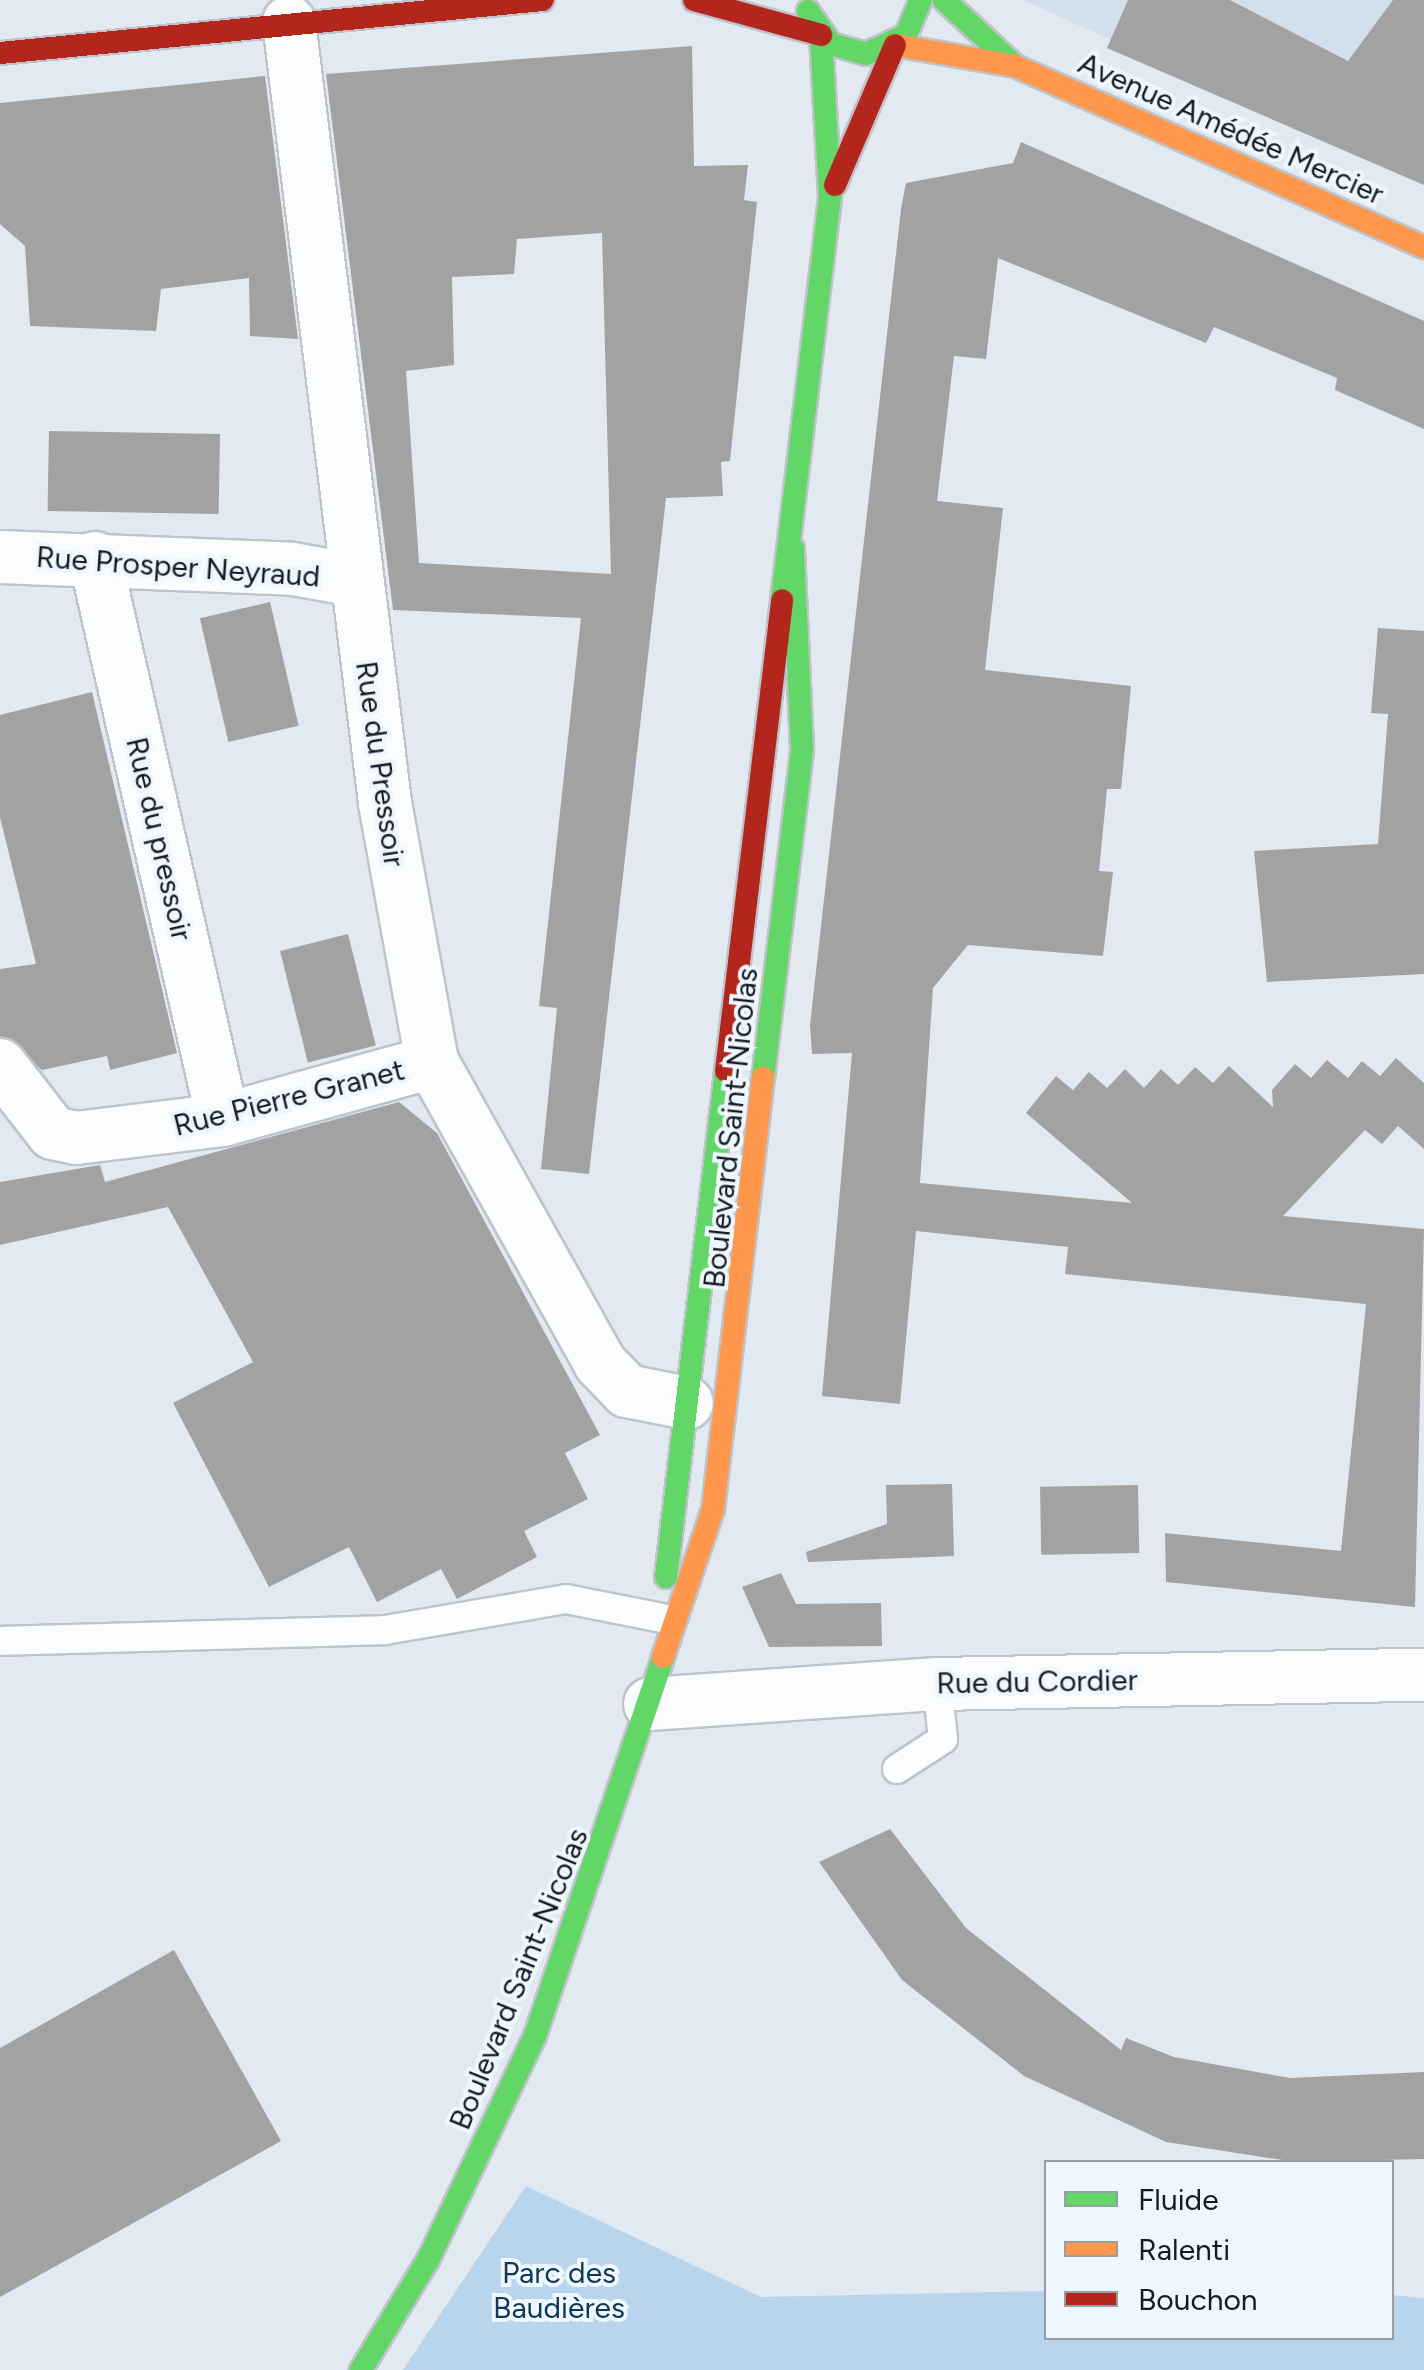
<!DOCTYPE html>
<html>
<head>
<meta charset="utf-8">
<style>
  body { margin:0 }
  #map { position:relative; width:1424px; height:2370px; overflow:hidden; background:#e2e9f0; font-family:Figtree,sans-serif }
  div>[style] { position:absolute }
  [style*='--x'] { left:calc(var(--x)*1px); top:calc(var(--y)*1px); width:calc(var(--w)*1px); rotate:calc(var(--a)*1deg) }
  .built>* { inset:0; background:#d1e0ec }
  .green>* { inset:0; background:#b8d5ed }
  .building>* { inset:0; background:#a2a2a3; transform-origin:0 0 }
  .roads { filter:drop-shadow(2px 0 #bec4c9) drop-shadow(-2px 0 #bec4c9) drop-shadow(0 2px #bec4c9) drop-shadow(0 -2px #bec4c9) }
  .lane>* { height:28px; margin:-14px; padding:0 14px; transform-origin:14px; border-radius:14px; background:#fbfcfd }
  .street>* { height:52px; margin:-26px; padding:0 26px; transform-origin:26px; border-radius:26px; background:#fbfcfd }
  .fast>* { height:22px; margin:-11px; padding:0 11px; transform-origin:11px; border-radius:11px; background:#63d668 }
  .slow>* { height:22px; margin:-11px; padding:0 11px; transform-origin:11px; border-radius:11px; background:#ff974d }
  .jam>* { height:22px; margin:-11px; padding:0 11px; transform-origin:11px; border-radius:11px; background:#b3261e }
  span { translate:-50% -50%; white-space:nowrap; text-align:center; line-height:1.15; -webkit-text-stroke:8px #eef6fe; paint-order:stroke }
  .street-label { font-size:30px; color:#161b1f }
  .park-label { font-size:30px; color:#0f3855 }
  .legend { position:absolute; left:1044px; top:2160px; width:350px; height:180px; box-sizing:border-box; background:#eef6fe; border:2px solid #989ea5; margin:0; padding:12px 18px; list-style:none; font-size:30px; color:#161b1f }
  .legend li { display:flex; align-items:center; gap:20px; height:50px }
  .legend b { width:50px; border:2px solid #989ea5 }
</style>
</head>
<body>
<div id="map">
  <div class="built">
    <i style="clip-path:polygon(1023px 0,1424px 0,1424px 185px,1113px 50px,1111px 40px)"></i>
  </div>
  <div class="green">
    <i style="clip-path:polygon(526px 2186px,761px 2297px,1046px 2291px,1046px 2338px,1392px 2338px,1392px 2295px,1424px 2298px,1424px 2370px,403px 2370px)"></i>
  </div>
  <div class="building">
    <i style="clip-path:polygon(1128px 0,1230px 0,1348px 61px,1393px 0,1424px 0,1424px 185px,1107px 48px)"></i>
    <i style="clip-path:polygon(evenodd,692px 46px,694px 166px,748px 165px,744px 200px,757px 202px,730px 461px,721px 462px,723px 496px,666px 498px,589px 1174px,541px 1169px,557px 1008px,539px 1006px,581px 618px,393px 610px,326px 74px,692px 46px,602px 233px,611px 574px,419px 563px,406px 371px,454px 365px,452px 277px,514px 274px,517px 239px,602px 233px)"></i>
    <i style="clip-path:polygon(265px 76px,298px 339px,250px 336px,249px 278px,161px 289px,156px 331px,30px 326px,25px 246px,0 224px,0 103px)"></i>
    <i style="clip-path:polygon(1021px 142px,1424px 321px,1424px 429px,1335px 390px,1337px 378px,1214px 327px,1206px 343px,998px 258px,986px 359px,954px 356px,937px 501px,1003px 508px,985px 670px,1131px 686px,1121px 789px,1107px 789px,1099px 871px,1113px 872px,1103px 956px,968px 945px,933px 988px,920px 1183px,1132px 1203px,1026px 1113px,1056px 1076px,1073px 1090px,1089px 1072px,1107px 1088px,1125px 1069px,1144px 1088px,1161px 1069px,1178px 1085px,1195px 1067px,1213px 1083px,1229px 1066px,1273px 1107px,1272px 1090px,1295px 1064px,1311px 1078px,1327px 1060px,1348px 1078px,1362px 1061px,1380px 1076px,1396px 1058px,1424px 1083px,1424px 1149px,1398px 1126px,1382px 1144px,1365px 1130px,1283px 1216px,1424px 1229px,1415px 1607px,1166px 1582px,1165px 1533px,1341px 1551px,1366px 1304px,1065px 1274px,1068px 1247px,916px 1231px,900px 1404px,822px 1396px,852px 1053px,812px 1054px,810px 1025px,901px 209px,906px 183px,1013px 163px)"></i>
    <i style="left:49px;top:431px;width:171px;height:80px;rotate:1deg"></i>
    <i style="left:270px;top:602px;width:127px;height:72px;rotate:77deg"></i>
    <i style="clip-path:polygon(1378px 628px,1424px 631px,1424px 974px,1267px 982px,1254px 851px,1378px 844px,1388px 714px,1371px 713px)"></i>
    <i style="clip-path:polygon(92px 692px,177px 1053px,110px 1070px,107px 1056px,42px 1070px,0 1036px,0 969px,36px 964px,0 817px,0 715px)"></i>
    <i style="left:348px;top:934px;width:115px;height:70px;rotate:76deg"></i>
    <i style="clip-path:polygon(399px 1102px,437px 1133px,600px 1435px,565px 1453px,588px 1499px,524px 1531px,537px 1557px,457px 1599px,441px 1569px,377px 1602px,349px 1547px,269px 1587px,173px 1403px,253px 1362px,168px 1207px,0 1245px,0 1182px,100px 1165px,105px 1182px)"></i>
    <i style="clip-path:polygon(952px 1484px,954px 1556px,808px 1562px,806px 1552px,887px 1524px,886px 1485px)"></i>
    <i style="left:1138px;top:1485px;width:68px;height:98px;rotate:89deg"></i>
    <i style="clip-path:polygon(781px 1573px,796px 1604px,881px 1603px,882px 1646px,769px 1647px,742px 1587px)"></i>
    <i style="clip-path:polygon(890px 1829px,966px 1928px,1121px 2050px,1126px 2038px,1174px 2057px,1290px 2078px,1424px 2072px,1424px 2159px,1295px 2162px,1166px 2142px,1024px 2076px,902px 1980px,819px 1862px)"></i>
    <i style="clip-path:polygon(174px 1950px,281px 2141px,0 2297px,0 2048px)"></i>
  </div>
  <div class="roads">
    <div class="lane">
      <i style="--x:0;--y:1641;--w:385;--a:-1.6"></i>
      <i style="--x:385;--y:1630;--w:184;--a:-9.7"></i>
      <i style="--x:566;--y:1599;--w:98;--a:11.2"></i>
      <i style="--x:897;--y:1769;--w:55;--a:-33.1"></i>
      <i style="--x:943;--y:1739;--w:55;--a:-96.2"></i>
    </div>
    <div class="street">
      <i style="--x:289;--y:22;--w:787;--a:82.99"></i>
      <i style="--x:385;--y:803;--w:263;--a:79.7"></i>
      <i style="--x:432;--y:1062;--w:345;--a:60.8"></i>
      <i style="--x:600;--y:1363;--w:39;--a:46"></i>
      <i style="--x:627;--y:1391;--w:61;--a:11.3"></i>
      <i style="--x:0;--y:557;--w:293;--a:2.3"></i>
      <i style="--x:293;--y:569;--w:63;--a:10.1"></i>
      <i style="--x:95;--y:558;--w:576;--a:77.17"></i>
      <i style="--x:0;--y:1065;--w:86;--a:52.1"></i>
      <i style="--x:53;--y:1133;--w:24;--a:12"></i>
      <i style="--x:76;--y:1138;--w:148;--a:-7"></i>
      <i style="--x:223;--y:1120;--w:217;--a:-15.5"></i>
      <i style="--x:650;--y:1704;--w:288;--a:-4"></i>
      <i style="--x:937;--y:1684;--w:487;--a:-1.1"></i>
    </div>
    <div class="fast">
      <i style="--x:944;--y:0;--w:97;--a:42.9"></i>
      <i style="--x:808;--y:11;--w:40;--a:55.1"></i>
      <i style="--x:831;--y:44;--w:36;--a:16"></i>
      <i style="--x:866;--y:54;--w:44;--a:-25.4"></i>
      <i style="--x:906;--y:35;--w:38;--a:-67"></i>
      <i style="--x:782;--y:600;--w:406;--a:-83.2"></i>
      <i style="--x:830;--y:197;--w:162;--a:-93.2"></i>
      <i style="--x:763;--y:1078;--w:331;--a:-83.2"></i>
      <i style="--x:802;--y:749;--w:201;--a:-92.6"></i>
      <i style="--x:666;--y:1577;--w:510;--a:-83.24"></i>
      <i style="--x:361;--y:2370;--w:129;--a:-58.7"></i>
      <i style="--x:428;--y:2260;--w:248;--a:-64.5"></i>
      <i style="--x:535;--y:2036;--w:400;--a:-71.3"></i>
    </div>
    <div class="slow">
      <i style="--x:895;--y:45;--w:122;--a:9.9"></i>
      <i style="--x:1015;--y:66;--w:447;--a:23.9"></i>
      <i style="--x:663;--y:1657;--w:156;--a:-71.3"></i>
      <i style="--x:713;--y:1509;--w:434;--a:-83.4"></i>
    </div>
    <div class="jam">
      <i style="--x:694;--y:0;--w:132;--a:15.4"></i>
      <i style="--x:0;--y:53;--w:545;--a:-5.58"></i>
      <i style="--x:835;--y:185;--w:152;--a:-66.8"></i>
      <i style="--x:726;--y:1071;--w:474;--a:-83.2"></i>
    </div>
  </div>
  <div class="street-label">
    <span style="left:1231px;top:129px;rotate:24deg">Avenue Amédée Mercier</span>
    <span style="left:178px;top:567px;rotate:4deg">Rue Prosper Neyraud</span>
    <span style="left:380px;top:764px;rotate:82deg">Rue du Pressoir</span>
    <span style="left:159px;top:839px;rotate:77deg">Rue du pressoir</span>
    <span style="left:289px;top:1098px;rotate:-14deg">Rue Pierre Granet</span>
    <span style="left:731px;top:1128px;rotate:-84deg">Boulevard Saint-Nicolas</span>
    <span style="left:1037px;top:1682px;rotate:-1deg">Rue du Cordier</span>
    <span style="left:519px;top:1979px;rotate:-68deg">Boulevard Saint-Nicolas</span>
  </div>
  <div class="park-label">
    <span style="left:559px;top:2290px">Parc des<br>Baudières</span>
  </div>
  <ul class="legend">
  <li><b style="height:12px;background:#63d668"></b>Fluide</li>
  <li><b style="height:12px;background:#ff974d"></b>Ralenti</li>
  <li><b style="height:12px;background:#b3261e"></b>Bouchon</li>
  </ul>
</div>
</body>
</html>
